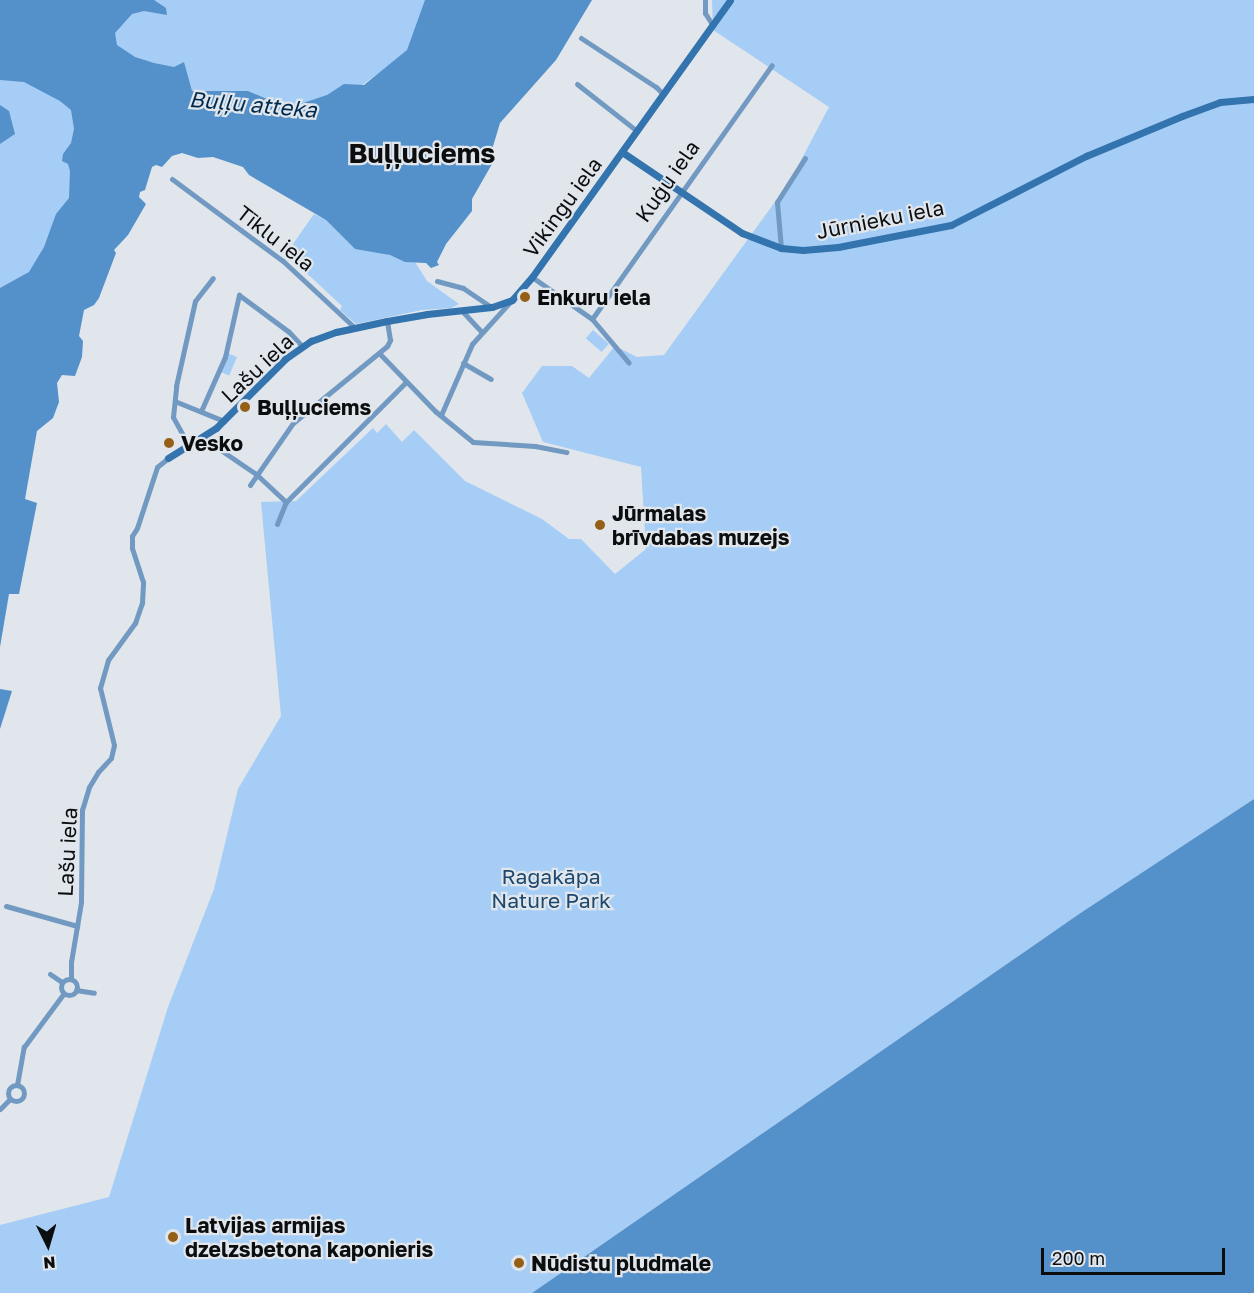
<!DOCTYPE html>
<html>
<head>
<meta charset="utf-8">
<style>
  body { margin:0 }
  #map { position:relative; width:1254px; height:1293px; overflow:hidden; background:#e0e6eb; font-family:"Golos Text",sans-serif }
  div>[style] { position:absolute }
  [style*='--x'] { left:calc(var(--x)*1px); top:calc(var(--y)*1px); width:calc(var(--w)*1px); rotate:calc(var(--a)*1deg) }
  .green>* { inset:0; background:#a6cdf6; transform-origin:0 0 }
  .water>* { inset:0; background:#5490c9 }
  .street>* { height:5px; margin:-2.5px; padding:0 2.5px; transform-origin:2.5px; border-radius:2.5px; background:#7199c2 }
  .street>.ring { margin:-2.5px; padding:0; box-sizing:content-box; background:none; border:5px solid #7199c2; border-radius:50% }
  .secondary>* { height:7px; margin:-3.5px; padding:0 3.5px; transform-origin:3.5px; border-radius:3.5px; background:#3373ae }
  .dots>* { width:16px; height:16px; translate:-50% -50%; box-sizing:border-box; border:3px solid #e0e6eb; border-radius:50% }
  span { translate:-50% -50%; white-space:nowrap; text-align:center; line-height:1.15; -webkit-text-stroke:4.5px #e0e6eb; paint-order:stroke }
  .street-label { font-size:21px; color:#0c0d0f }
  .poi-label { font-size:21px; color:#0c0d0f; font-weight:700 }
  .left { translate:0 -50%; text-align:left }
  .park-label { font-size:21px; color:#1c476e }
  .water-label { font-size:22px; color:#002b50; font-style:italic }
  .district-label { font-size:27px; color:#0c0d0f; font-weight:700 }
  .north { position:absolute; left:18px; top:1215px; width:60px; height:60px; -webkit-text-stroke:4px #e0e6eb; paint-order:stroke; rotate:175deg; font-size:16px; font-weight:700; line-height:24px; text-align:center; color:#0c0d0f }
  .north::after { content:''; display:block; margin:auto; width:21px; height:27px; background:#0c0d0f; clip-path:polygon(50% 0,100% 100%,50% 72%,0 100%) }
  .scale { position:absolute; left:1041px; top:1248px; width:184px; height:27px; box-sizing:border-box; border:3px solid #0c0d0f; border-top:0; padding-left:8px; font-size:18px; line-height:21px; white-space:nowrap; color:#0c0d0f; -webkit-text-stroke:4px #e0e6eb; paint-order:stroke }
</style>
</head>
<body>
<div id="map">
  <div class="green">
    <i style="clip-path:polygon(0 0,439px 0,408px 52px,304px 127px,157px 85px,65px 205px,0 395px)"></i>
    <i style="clip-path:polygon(712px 0,1254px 0,1254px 799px,1079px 914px,532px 1293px,0 1293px,0 1225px,109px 1197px,168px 1007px,214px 889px,238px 789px,281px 716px,261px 502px,296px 501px,373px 428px,377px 433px,386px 424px,402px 442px,414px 430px,465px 481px,542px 519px,569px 539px,581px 539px,615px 574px,646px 549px,641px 467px,543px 442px,522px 393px,542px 366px,572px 366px,589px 378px,615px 346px,637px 357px,664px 355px,790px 181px,829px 107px,713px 30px)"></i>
    <i style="clip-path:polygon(314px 214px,326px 220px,355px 249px,358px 246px,415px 262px,427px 281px,459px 304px,451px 308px,422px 310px,356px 324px,340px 310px,342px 306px,286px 254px)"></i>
    <i style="left:593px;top:330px;width:21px;height:11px;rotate:41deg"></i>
    <i style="left:225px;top:352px;width:13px;height:20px;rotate:23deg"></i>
  </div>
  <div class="water">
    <i style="clip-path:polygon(0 0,154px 0,166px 8px,167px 15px,144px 11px,132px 14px,115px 33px,117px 45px,135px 57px,154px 63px,174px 67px,184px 62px,192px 91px,248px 91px,288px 108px,327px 95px,344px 84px,364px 85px,407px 50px,425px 0,592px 0,556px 60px,500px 123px,491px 153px,492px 164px,472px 199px,472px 211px,446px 244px,437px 262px,439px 265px,431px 268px,426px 263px,405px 262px,390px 255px,355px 249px,326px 220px,249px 175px,243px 167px,213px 157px,198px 158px,182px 153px,172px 156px,162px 167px,156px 165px,152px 167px,145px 190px,140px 192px,139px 197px,146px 204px,128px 235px,114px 250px,116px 253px,99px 298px,94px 305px,84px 310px,79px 336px,83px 341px,82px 357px,75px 376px,62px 375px,57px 383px,59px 402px,53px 418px,37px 431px,25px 499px,37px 503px,19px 594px,9px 594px,0 647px,0 288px,29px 272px,44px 247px,56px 214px,69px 198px,70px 171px,68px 164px,62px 161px,63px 154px,71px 143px,74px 129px,71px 110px,60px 101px,24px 82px,0 80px)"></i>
    <i style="clip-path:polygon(0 105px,9px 111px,15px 134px,0 144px)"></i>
    <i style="clip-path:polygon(0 689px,12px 691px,0 729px)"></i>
    <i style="clip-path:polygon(1254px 799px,1254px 1293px,532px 1293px,1079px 914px)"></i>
  </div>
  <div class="street">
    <i style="--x:705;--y:0;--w:13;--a:90"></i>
    <i style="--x:705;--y:13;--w:13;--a:58"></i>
    <i style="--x:581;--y:38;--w:90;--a:33.2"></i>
    <i style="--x:656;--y:87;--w:10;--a:45"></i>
    <i style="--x:577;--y:84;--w:76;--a:38.1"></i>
    <i style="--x:172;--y:179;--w:138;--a:36.5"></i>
    <i style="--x:283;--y:261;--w:98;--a:42.9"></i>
    <i style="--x:781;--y:248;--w:46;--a:-95"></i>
    <i style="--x:777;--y:202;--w:52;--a:-57.5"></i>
    <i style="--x:532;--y:277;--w:73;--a:35"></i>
    <i style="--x:592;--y:319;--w:57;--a:49.9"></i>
    <i style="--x:437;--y:281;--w:27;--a:15"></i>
    <i style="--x:463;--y:288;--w:34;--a:34"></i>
    <i style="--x:463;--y:312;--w:26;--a:47"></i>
    <i style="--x:592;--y:319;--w:311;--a:-54.7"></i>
    <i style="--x:379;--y:353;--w:81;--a:46"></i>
    <i style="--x:435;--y:411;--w:49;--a:39.2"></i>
    <i style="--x:473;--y:442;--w:62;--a:3.7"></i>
    <i style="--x:535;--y:446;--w:32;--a:11"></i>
    <i style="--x:463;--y:363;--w:32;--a:30"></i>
    <i style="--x:177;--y:402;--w:51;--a:22"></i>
    <i style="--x:201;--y:411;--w:59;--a:-66"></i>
    <i style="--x:225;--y:357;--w:64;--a:-77.3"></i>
    <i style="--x:239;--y:295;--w:62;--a:36.5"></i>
    <i style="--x:289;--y:332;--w:19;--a:47"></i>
    <i style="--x:441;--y:415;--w:77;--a:-66.4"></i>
    <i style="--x:472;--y:344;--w:58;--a:-47.8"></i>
    <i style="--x:203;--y:438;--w:64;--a:34.2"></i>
    <i style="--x:256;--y:474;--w:41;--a:43"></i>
    <i style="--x:286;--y:502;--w:170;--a:-45"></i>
    <i style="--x:189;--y:446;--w:33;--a:-119"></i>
    <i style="--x:173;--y:417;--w:31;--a:-84"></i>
    <i style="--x:176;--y:386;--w:87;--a:-77.4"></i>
    <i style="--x:195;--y:301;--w:29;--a:-52"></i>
    <i style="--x:250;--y:485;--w:75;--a:-55.3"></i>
    <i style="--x:293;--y:423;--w:122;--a:-39.3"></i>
    <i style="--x:387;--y:346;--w:7;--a:-63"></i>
    <i style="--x:390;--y:340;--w:19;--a:-99"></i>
    <i style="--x:277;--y:524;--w:24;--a:-68"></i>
    <i style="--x:6;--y:906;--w:74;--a:15.7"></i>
    <i style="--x:50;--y:974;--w:14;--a:34"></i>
    <i style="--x:71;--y:979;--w:17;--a:-90"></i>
    <i style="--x:71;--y:962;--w:61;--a:-80.5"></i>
    <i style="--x:81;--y:902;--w:92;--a:-89.4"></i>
    <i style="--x:82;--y:810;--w:24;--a:-73"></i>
    <i style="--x:89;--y:787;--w:17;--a:-59"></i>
    <i style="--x:98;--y:772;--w:19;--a:-47"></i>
    <i style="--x:111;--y:758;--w:13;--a:-77"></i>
    <i style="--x:114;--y:745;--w:59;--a:-103.8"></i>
    <i style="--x:100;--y:688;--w:29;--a:-74"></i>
    <i style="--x:108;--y:660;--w:46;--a:-53.9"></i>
    <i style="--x:135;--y:623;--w:21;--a:-71"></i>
    <i style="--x:142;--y:603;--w:21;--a:-87"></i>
    <i style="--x:143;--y:582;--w:36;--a:-108"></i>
    <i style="--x:132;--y:548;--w:12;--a:-90"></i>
    <i style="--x:132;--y:536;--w:9;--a:-58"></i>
    <i style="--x:137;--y:528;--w:64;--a:-71.8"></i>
    <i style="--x:157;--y:467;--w:14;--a:-39"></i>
    <i class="ring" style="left:61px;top:979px;width:11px;height:11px"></i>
    <i style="--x:76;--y:990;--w:18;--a:9"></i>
    <i class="ring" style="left:8px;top:1085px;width:11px;height:11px"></i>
    <i style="--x:17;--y:1085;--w:39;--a:-80"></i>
    <i style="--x:24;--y:1047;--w:67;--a:-53.5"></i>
    <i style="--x:0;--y:1109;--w:14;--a:-45"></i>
  </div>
  <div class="secondary">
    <i style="--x:622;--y:152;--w:145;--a:34"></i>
    <i style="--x:742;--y:233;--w:42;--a:21"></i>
    <i style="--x:781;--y:248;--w:22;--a:5"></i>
    <i style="--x:803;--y:250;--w:35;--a:-5"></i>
    <i style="--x:838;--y:247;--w:115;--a:-11"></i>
    <i style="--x:951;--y:225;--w:152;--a:-27.1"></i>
    <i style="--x:1086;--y:156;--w:104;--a:-22.6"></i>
    <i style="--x:1182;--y:116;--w:40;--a:-20.2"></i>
    <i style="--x:1220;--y:102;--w:34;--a:-5"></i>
    <i style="--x:168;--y:458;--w:57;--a:-32"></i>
    <i style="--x:216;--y:428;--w:98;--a:-45"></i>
    <i style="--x:285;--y:359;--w:32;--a:-35"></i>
    <i style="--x:311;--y:341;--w:27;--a:-20"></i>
    <i style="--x:336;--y:332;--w:52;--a:-12.2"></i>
    <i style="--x:387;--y:321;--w:41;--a:-9.9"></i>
    <i style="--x:427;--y:314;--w:65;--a:-6.1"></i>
    <i style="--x:492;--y:307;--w:21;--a:-19"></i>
    <i style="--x:512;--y:300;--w:30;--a:-49"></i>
    <i style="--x:532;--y:277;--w:340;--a:-54.4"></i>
  </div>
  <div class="dots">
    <i style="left:525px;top:297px;background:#956016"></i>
    <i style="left:245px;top:407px;background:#956016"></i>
    <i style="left:169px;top:443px;background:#956016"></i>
    <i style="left:600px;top:525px;background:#956016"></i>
    <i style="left:173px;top:1237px;background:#956016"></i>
    <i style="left:519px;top:1263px;background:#956016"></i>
  </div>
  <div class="street-label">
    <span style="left:667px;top:181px;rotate:-55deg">Kuģu iela</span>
    <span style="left:562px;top:207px;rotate:-54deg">Vikingu iela</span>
    <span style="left:880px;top:219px;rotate:-11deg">Jūrnieku iela</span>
    <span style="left:276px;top:238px;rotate:38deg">Tīklu iela</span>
    <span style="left:257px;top:368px;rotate:-43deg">Lašu iela</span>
    <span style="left:67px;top:852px;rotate:-87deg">Lašu iela</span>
  </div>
  <div class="poi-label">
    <span class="left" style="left:537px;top:297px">Enkuru iela</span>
    <span class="left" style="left:257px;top:407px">Buļļuciems</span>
    <span class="left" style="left:181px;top:443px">Vesko</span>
    <span class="left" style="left:612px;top:525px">Jūrmalas<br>brīvdabas muzejs</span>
    <span class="left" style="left:185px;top:1237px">Latvijas armijas<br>dzelzsbetona kaponieris</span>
    <span class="left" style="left:531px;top:1263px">Nūdistu pludmale</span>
  </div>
  <div class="park-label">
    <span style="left:551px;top:888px">Ragakāpa<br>Nature Park</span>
  </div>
  <div class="water-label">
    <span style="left:253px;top:104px;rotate:5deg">Buļļu atteka</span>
  </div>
  <div class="district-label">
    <span style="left:422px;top:154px">Buļļuciems</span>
  </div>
  <div class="north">N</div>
  <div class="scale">200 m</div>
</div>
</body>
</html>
